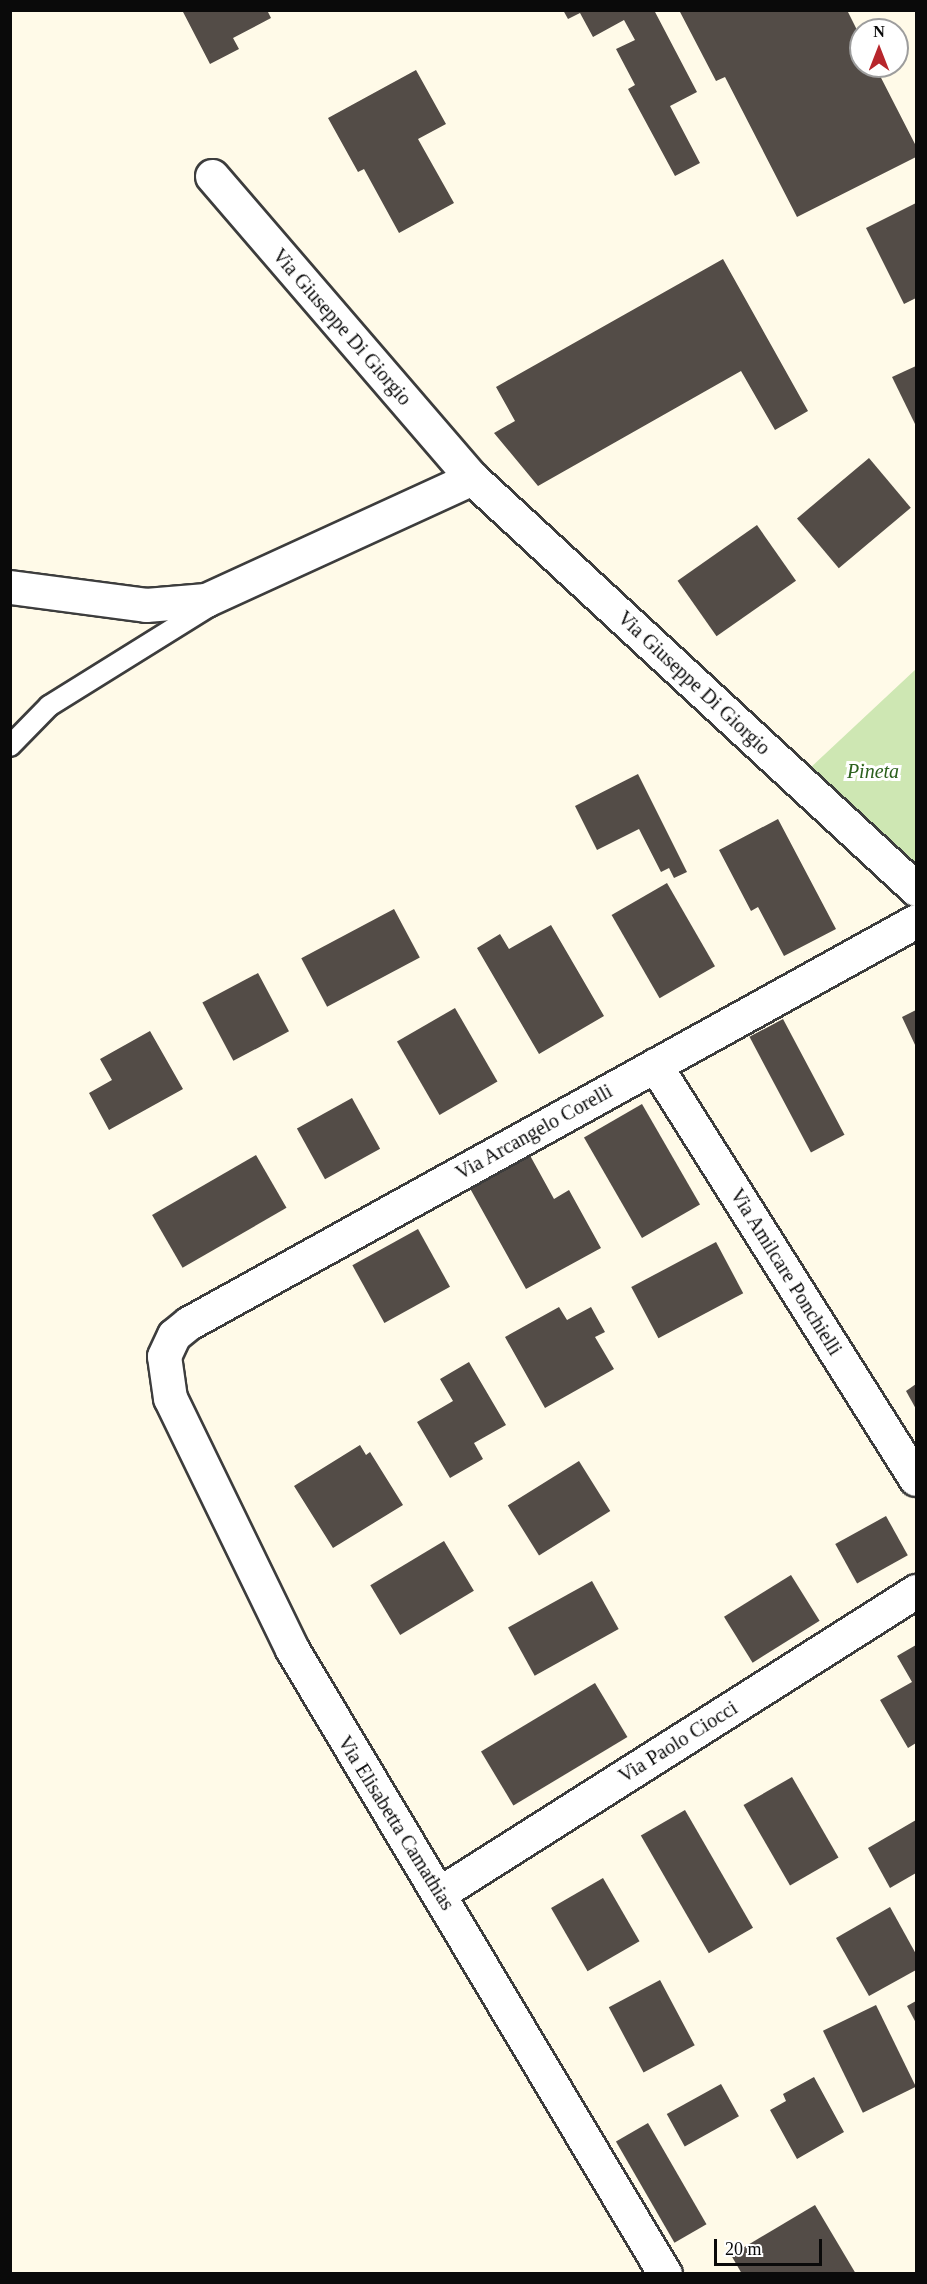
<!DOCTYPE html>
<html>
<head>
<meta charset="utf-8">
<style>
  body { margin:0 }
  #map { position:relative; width:927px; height:2284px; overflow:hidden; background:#fffae8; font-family:"Times New Roman",serif }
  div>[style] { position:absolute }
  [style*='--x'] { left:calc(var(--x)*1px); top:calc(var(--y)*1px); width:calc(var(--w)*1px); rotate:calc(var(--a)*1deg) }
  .green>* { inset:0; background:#cee7b3 }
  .building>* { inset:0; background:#534c47; transform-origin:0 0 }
  .roads { filter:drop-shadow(2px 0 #3d3d3d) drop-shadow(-2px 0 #3d3d3d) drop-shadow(0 2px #3d3d3d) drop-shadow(0 -2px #3d3d3d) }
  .service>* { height:20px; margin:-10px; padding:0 10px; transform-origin:10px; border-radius:10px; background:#fff }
  .minor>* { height:33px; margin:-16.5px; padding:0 16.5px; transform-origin:16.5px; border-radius:16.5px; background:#fff }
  span { translate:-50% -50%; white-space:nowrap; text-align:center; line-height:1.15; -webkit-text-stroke:6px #fff; paint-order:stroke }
  .street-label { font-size:20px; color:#0a0a0a }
  .park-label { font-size:20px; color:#2b601d; font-style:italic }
  .frame { position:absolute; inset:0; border:12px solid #0a0a0a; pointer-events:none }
  .north { position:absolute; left:849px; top:18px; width:60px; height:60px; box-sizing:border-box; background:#fff; border:2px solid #9d9d9d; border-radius:50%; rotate:0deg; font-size:16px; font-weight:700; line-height:24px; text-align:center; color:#0a0a0a }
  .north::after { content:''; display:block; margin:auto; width:21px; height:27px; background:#b7262c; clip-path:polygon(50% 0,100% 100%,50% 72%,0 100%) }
  .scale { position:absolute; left:714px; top:2239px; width:108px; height:27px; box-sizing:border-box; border:3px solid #0a0a0a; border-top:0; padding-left:8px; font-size:18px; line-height:21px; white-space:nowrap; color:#0a0a0a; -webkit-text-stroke:4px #fff; paint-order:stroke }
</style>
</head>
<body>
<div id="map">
  <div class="green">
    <i style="clip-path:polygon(916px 669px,916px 880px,809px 769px)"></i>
  </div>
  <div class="building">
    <i style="clip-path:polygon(182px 10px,267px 10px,271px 18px,233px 38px,239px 49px,210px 64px)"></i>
    <i style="clip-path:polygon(563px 10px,654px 10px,697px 92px,670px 106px,700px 163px,675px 176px,628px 89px,635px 85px,616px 49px,635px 40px,624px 20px,593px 37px,580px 13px,568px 19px)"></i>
    <i style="clip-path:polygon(679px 10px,847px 10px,861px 38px,861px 66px,875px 66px,916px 146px,916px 157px,797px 217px,725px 77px,716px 81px)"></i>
    <i style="clip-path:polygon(416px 70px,446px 124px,418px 139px,454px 203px,399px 233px,364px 169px,358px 172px,328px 118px)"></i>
    <i style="clip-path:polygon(916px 203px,916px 298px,904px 304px,866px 228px)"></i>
    <i style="clip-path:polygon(723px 259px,808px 411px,775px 430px,741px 371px,538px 486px,494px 433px,515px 421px,496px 387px)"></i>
    <i style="clip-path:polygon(916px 366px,916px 426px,892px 377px)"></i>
    <i style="left:869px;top:458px;width:65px;height:94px;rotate:50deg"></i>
    <i style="left:757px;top:525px;width:68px;height:97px;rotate:55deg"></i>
    <i style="clip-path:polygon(638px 774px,687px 872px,674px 878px,669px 868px,661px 872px,639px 829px,597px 850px,575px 806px)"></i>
    <i style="clip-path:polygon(778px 819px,836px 929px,784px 956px,758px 907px,751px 911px,719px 850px)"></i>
    <i style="left:667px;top:883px;width:96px;height:64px;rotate:60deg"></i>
    <i style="left:394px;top:909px;width:55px;height:105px;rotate:62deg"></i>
    <i style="clip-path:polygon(551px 925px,604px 1016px,539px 1054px,477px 948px,500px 934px,509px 949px)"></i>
    <i style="left:258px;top:973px;width:66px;height:63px;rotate:62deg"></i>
    <i style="left:455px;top:1008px;width:85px;height:67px;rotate:60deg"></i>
    <i style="clip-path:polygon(916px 1010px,916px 1047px,902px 1017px)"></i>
    <i style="left:783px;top:1019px;width:131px;height:38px;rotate:62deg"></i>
    <i style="clip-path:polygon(150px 1031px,183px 1089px,109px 1130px,89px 1093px,112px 1080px,100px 1059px)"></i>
    <i style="left:352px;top:1098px;width:58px;height:63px;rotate:61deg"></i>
    <i style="left:642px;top:1104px;width:116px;height:67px;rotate:60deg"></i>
    <i style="clip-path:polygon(527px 1150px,554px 1199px,569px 1190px,601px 1248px,526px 1289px,467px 1183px)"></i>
    <i style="left:256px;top:1155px;width:61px;height:120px;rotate:60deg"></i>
    <i style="left:418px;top:1229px;width:66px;height:75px;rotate:61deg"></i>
    <i style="left:716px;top:1242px;width:58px;height:96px;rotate:62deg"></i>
    <i style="clip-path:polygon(559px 1307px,567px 1320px,591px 1307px,605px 1332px,595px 1337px,614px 1369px,545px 1408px,505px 1337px)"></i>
    <i style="clip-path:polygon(469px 1362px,506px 1425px,474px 1443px,483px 1459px,450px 1478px,417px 1422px,453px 1401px,440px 1379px)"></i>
    <i style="clip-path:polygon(916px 1384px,916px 1409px,906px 1391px)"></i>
    <i style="clip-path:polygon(360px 1445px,366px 1455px,370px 1452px,403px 1505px,333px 1548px,294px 1486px)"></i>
    <i style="left:579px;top:1461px;width:59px;height:84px;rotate:58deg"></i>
    <i style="left:886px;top:1516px;width:45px;height:58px;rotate:61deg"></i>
    <i style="left:444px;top:1541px;width:58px;height:86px;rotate:59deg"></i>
    <i style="left:791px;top:1575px;width:54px;height:79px;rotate:58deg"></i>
    <i style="left:592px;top:1581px;width:55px;height:96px;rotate:61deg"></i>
    <i style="clip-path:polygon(916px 1645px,916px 1743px,908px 1748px,880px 1700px,912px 1682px,897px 1656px)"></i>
    <i style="left:595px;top:1683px;width:63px;height:133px;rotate:59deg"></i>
    <i style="left:792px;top:1777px;width:93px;height:56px;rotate:60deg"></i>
    <i style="left:685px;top:1810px;width:136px;height:51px;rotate:60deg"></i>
    <i style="clip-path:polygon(916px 1820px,916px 1873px,890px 1888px,868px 1848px)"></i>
    <i style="left:603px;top:1878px;width:73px;height:60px;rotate:60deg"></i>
    <i style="clip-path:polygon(890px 1907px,916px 1954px,916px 1970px,869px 1996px,836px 1938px)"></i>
    <i style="left:660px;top:1980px;width:74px;height:58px;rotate:62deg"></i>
    <i style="clip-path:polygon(916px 2001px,916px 2023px,907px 2006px)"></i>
    <i style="left:876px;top:2005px;width:91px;height:59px;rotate:64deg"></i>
    <i style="clip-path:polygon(814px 2077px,844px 2132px,797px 2159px,770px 2110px,786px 2101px,783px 2094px)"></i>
    <i style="left:721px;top:2084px;width:37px;height:62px;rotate:61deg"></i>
    <i style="left:648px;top:2123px;width:117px;height:37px;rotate:60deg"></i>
    <i style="clip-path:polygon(815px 2205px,856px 2274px,742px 2274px,731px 2255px)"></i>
  </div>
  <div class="roads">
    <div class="service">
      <i style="--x:10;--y:746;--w:56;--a:-45.7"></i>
      <i style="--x:49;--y:706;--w:193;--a:-31.9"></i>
    </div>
    <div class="minor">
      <i style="--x:212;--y:176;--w:399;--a:49.3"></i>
      <i style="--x:10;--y:587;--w:137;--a:7.5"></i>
      <i style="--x:146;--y:605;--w:60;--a:-4.8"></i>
      <i style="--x:206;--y:600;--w:293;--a:-24.6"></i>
      <i style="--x:472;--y:478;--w:605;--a:42.79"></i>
      <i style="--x:655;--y:1065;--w:489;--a:57.8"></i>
      <i style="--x:440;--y:1893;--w:564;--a:-32.39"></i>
      <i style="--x:665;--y:2274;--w:728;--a:-120.83"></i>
      <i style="--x:292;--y:1649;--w:279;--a:-115.9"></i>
      <i style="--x:170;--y:1398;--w:42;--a:-98.1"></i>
      <i style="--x:164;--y:1356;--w:23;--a:-65"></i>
      <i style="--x:174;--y:1335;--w:19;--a:-39"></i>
      <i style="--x:189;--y:1323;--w:831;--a:-28.94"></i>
    </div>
  </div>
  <div class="street-label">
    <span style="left:342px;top:327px;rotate:49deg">Via Giuseppe Di Giorgio</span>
    <span style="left:694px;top:683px;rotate:43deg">Via Giuseppe Di Giorgio</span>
    <span style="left:534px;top:1132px;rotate:-29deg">Via Arcangelo Corelli</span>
    <span style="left:786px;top:1272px;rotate:58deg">Via Amilcare Ponchielli</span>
    <span style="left:678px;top:1742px;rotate:-32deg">Via Paolo Ciocci</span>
    <span style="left:396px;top:1823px;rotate:58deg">Via Elisabetta Camathias</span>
  </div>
  <div class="park-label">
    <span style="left:873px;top:771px">Pineta</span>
  </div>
  <div class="frame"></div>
  <div class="north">N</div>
  <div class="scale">20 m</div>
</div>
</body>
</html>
